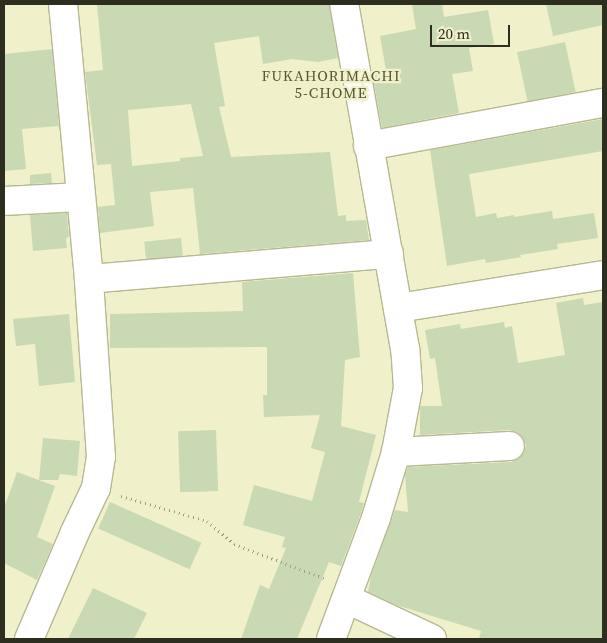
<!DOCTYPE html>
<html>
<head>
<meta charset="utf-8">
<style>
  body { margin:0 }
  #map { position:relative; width:607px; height:643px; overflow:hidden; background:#f0f0ca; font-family:"Source Serif 4",serif }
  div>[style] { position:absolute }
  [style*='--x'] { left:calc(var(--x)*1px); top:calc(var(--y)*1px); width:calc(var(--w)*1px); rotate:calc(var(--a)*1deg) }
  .building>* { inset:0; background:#c8d9b3; transform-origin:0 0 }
  .path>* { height:3px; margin-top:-1.5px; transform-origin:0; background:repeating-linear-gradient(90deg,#9d9d81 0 1px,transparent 0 5px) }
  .roads { filter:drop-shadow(1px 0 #b7b893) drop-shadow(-1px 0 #b7b893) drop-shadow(0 1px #b7b893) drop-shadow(0 -1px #b7b893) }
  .street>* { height:28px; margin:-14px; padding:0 14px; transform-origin:14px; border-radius:14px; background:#fff }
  span { translate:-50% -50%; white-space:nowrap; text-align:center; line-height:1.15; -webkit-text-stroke:4.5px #f0f0ca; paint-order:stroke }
  .neighbourhood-label { font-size:15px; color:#585737; letter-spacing:1px }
  .frame { position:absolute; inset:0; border:5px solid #2e2e20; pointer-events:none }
  .scale { position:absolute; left:430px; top:25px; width:80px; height:22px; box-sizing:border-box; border:2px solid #2e2e20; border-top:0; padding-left:6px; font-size:15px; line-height:18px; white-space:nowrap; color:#2e2e20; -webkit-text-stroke:4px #f0f0ca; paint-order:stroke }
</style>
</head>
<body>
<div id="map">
  <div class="building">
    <i style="clip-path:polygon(evenodd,97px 4px,329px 4px,338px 58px,318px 62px,292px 59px,263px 64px,259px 36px,214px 43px,225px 106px,219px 107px,231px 157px,330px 152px,338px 216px,346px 215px,346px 221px,366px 220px,369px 240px,200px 254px,193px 188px,150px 192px,154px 226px,100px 233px,98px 207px,115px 205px,111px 164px,97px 165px,85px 72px,103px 70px,97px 4px,191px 104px,203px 156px,180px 158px,180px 161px,132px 166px,128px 110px,191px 104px)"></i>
    <i style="clip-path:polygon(412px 4px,442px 4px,444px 17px,488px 10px,494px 44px,469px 48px,473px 71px,452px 74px,459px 113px,382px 128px,372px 73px,386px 70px,380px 36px,416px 29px)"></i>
    <i style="clip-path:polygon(546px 4px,603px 4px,603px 25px,553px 36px)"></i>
    <i style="left:565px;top:42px;width:51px;height:49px;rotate:78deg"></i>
    <i style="clip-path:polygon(52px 49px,59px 126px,22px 129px,26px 169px,4px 171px,4px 54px)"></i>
    <i style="clip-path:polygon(603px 119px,603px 151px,469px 174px,476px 217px,496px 213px,497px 218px,514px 215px,514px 217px,552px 211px,553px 219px,594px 213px,598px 238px,557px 244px,558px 249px,520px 255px,521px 257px,486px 263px,485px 259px,447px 266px,430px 150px)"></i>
    <i style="clip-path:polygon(51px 173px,52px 183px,30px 184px,30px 175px)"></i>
    <i style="clip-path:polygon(67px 213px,69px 237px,66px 238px,67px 248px,33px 251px,30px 215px)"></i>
    <i style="left:181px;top:238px;width:18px;height:37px;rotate:84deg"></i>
    <i style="clip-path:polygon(353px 273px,360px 357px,345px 360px,341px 426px,376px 435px,359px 502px,364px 503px,361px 513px,341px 566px,329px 562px,297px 639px,241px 639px,260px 585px,269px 589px,286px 548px,282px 547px,285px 537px,243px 525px,254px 485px,312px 501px,325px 452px,311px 448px,320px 415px,264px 417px,263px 395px,267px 395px,267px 347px,110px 348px,110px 314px,243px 311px,242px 282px)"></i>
    <i style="clip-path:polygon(583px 298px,584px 305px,603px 302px,603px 639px,479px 639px,481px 631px,396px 605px,368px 592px,371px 576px,395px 510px,408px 512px,405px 475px,408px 467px,511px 462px,519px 459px,524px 453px,526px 445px,523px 437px,518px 432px,510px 430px,420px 435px,420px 406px,442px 406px,435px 358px,430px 359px,425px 330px,460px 324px,461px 329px,504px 322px,505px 328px,512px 326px,518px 363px,565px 355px,556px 303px)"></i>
    <i style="clip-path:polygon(69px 314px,75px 382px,39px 386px,35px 344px,16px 346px,13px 319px)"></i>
    <i style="left:216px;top:430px;width:61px;height:38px;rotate:88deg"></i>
    <i style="clip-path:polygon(43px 438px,80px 441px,77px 476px,60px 474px,58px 480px,39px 480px)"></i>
    <i style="clip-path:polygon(17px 472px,55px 486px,37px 537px,53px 544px,37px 580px,4px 563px,4px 508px)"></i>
    <i style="left:110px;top:502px;width:100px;height:29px;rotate:24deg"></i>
    <i style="clip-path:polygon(93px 588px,147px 613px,134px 639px,68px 639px)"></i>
  </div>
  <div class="path">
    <i style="--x:121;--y:496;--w:90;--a:16.2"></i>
    <i style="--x:207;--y:521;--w:35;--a:40"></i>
    <i style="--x:234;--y:544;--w:98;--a:20.8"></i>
  </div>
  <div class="roads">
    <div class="street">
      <i style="--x:368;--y:146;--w:239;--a:-10.4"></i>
      <i style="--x:4;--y:201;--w:77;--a:-3"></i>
      <i style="--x:89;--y:279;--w:301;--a:-4.8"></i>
      <i style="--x:398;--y:308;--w:208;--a:-9.1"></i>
      <i style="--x:396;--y:452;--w:114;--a:-3"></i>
      <i style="--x:347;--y:599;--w:94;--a:25.2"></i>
      <i style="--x:29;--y:639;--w:116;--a:-66.7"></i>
      <i style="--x:75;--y:532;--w:49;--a:-64.5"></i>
      <i style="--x:96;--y:488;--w:31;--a:-81"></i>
      <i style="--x:101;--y:457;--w:178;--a:-93.9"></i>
      <i style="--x:89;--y:279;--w:276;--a:-95.4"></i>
      <i style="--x:331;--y:639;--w:129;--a:-69.6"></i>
      <i style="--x:376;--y:518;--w:69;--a:-73.1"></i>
      <i style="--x:396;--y:452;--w:65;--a:-79.4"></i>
      <i style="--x:408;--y:388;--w:39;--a:-94"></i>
      <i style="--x:405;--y:349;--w:350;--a:-100"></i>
    </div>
  </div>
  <div class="neighbourhood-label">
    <span style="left:331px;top:84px">FUKAHORIMACHI<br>5-CHOME</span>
  </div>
  <div class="frame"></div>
  <div class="scale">20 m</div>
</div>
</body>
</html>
